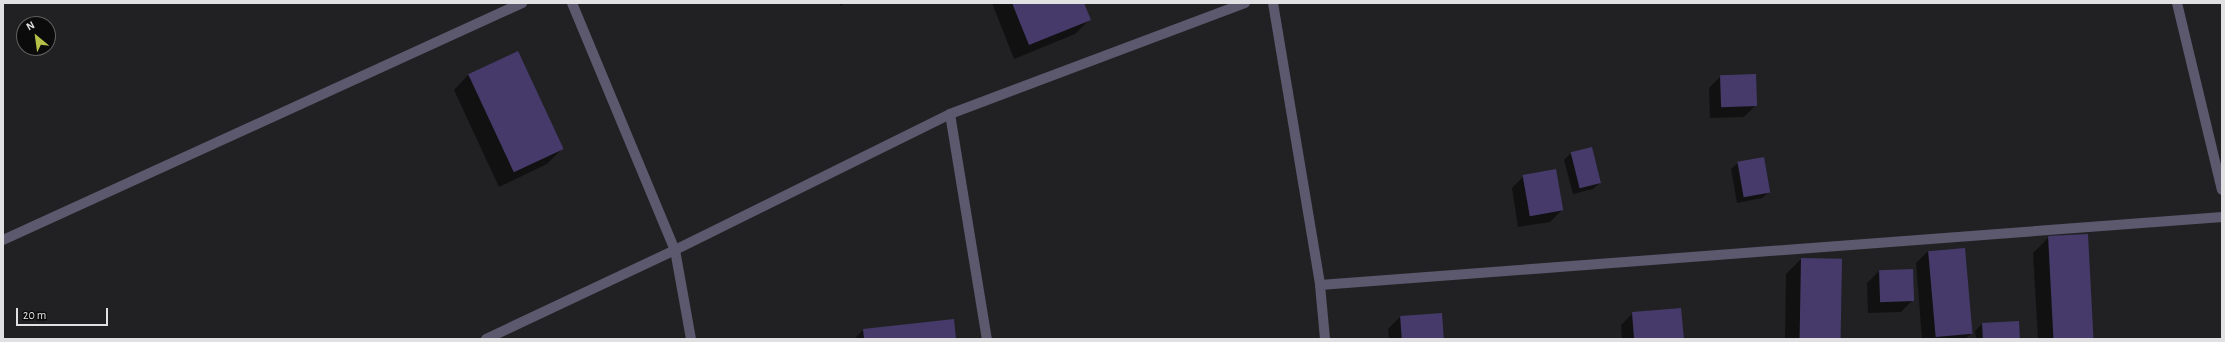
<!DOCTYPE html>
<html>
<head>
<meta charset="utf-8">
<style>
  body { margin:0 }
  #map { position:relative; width:2225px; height:342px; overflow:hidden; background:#212123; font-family:"Alegreya Sans",sans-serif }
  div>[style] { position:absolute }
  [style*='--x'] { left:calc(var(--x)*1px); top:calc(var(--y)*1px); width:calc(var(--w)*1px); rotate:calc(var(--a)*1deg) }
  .shadow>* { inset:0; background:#0007 }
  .building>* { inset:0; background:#453a69; transform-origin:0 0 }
  .minor>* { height:10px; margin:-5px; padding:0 5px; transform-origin:5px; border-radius:5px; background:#5c586e }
  .tertiary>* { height:10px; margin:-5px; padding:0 5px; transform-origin:5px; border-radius:5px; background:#5c586e }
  span { translate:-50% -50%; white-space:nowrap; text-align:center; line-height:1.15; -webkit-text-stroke:3px #0b0b0c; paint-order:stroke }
  .frame { position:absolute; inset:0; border:4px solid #e1e1e3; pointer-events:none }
  .north { position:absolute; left:16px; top:16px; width:40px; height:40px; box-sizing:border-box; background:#0b0b0c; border:1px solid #616162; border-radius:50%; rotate:331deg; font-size:11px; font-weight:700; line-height:16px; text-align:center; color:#e1e1e3 }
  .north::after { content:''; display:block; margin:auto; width:14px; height:18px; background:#b7c147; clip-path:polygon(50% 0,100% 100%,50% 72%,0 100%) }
  .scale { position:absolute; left:16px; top:308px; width:92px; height:18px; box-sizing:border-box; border:2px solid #e1e1e3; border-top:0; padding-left:5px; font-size:12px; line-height:14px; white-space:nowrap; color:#e1e1e3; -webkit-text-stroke:3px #0b0b0c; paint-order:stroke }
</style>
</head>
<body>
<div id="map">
  <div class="shadow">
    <i style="clip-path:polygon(839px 3px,846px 3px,840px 6px)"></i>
    <i style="clip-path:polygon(992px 3px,1083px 3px,1089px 20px,1075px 34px,1014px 59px)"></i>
    <i style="clip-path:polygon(468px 75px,562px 149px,547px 164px,499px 187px,454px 90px)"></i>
    <i style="clip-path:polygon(1721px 76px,1756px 105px,1744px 117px,1710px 118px,1709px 88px)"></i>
    <i style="clip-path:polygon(1591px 148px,1600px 183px,1593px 189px,1573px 194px,1564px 160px,1571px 153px)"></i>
    <i style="clip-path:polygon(1738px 163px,1769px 192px,1762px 198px,1737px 203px,1731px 169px)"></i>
    <i style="clip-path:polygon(1524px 176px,1562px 210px,1550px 222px,1518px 227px,1512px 188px)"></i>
    <i style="clip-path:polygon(2048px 238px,2093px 339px,2038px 339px,2033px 253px)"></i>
    <i style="clip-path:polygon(1928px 251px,1971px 334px,1965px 339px,1922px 339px,1916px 263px)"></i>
    <i style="clip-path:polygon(1801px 259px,1839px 339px,1785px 339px,1786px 274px)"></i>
    <i style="clip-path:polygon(1879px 271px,1913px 300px,1901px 312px,1868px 313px,1867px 283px)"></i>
    <i style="clip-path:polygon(1633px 313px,1683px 339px,1622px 339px,1621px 325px)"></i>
    <i style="clip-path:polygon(1400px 317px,1443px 339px,1389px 339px,1388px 329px)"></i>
    <i style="clip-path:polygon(953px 320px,955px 339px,854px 339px,863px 330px)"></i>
    <i style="clip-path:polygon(1982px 324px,2019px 339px,1976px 339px,1975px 331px)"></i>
  </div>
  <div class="building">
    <i style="clip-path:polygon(1012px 3px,1084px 3px,1091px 20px,1029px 45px)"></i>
    <i style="left:518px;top:51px;width:108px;height:55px;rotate:65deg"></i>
    <i style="left:1756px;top:74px;width:32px;height:36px;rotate:88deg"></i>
    <i style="left:1592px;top:147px;width:37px;height:22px;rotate:76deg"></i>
    <i style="left:1764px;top:157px;width:36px;height:27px;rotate:80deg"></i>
    <i style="left:1556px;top:169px;width:42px;height:34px;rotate:80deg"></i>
    <i style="left:2088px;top:234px;width:105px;height:40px;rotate:87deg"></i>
    <i style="left:1965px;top:248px;width:86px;height:37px;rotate:85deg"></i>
    <i style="left:1801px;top:258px;width:41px;height:81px;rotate:1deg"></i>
    <i style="left:1913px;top:269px;width:32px;height:34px;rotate:88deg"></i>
    <i style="clip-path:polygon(1681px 308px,1684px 339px,1634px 339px,1632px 312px)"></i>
    <i style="left:1442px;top:313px;width:26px;height:42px;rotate:86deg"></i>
    <i style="clip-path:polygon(954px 319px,956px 339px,864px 339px,863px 329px)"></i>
    <i style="left:2019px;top:321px;width:18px;height:37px;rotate:87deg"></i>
  </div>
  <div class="minor">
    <i style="--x:1273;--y:3;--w:286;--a:80.5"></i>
    <i style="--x:1320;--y:285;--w:54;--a:84.7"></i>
    <i style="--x:950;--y:114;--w:228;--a:80.7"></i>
    <i style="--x:3;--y:240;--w:571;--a:-24.54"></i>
    <i style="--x:1320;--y:285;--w:905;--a:-4.31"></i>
    <i style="--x:486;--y:339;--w:209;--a:-25.2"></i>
    <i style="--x:675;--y:250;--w:307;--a:-26.3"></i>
    <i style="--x:950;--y:114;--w:315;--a:-20.6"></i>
  </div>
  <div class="tertiary">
    <i style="--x:572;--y:3;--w:268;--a:67.4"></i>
    <i style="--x:675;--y:250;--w:90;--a:79.8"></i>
    <i style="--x:2177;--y:3;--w:192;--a:76.5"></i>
  </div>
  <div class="frame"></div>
  <div class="north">N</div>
  <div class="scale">20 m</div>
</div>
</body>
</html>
